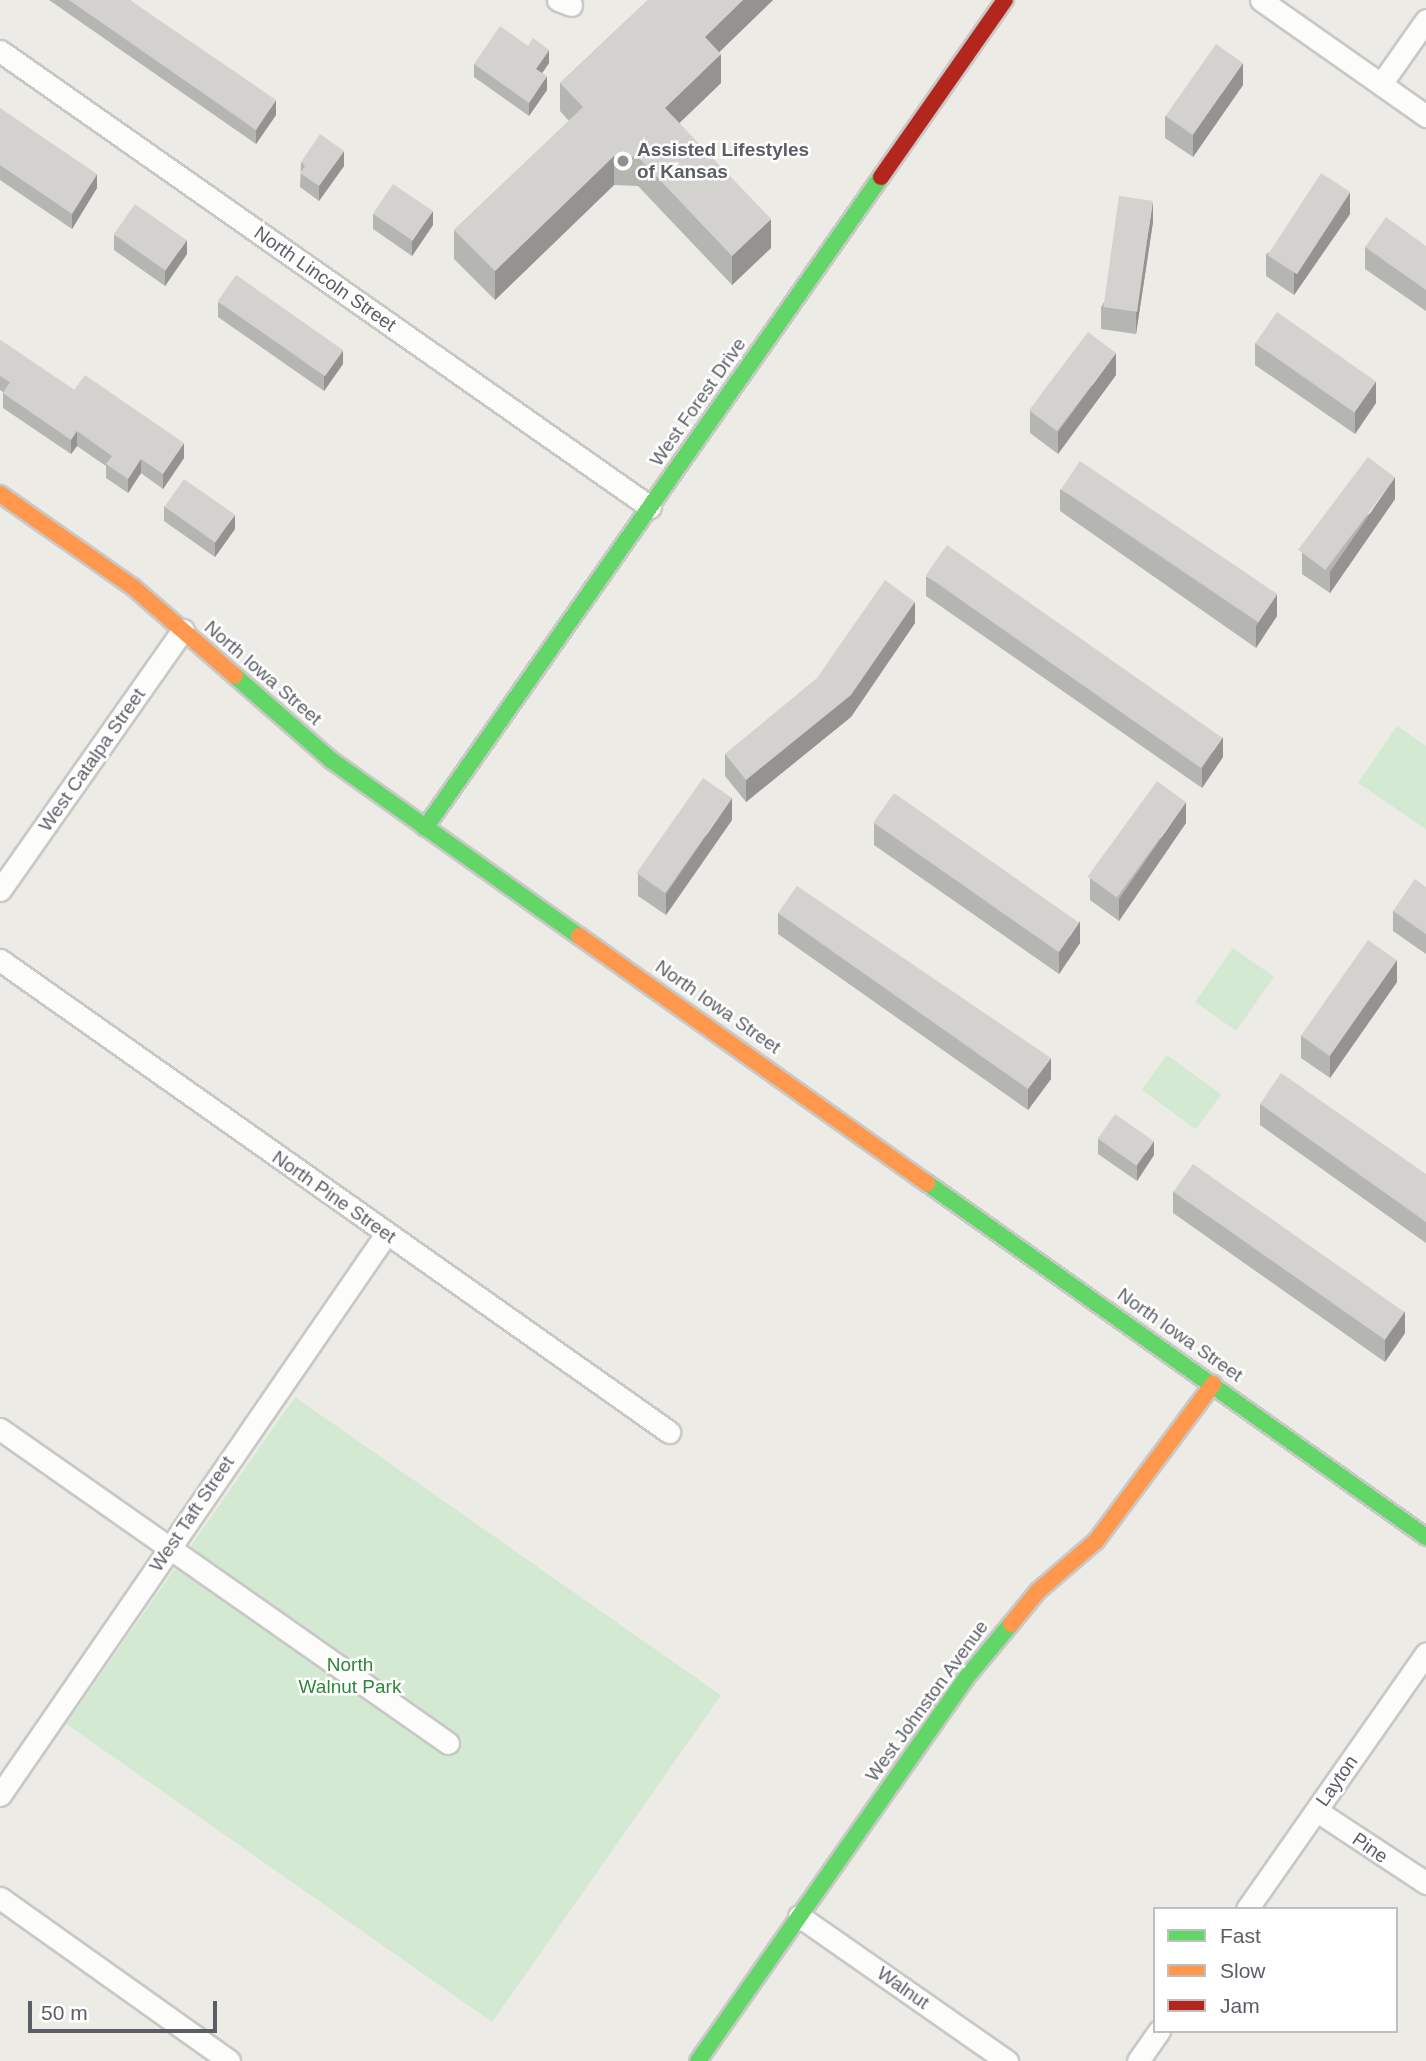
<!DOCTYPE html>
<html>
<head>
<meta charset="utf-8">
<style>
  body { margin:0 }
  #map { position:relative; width:1426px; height:2061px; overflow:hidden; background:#ecebe6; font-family:Helvetica,sans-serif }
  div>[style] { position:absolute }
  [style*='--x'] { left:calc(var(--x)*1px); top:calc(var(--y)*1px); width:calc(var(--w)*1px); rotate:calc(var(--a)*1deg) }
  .green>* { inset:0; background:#d3e9d2; transform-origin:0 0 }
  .roads { filter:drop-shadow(2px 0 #c8c8c7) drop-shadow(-2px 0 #c8c8c7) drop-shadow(0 2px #c8c8c7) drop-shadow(0 -2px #c8c8c7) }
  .street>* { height:21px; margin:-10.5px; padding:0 10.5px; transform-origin:10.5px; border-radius:10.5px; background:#fcfcfb }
  .fast>* { height:16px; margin:-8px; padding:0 8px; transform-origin:8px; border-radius:8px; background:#63d668 }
  .slow>* { height:16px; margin:-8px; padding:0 8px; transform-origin:8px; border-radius:8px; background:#ff974d }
  .jam>* { height:16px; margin:-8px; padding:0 8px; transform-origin:8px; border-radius:8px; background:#b3261e }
  .wall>* { inset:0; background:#b5b5b2 }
  .shaded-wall>* { inset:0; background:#949391 }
  .building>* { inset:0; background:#d3d2cf; transform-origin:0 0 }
  .dots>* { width:19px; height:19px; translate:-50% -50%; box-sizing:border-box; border:4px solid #fff; border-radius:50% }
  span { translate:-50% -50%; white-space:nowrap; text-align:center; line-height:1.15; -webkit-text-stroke:5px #fff; paint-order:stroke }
  .poi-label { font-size:19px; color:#5b5f65; font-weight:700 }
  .left { translate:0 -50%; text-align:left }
  .street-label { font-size:19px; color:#5b5f65 }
  .park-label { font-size:19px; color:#30873c }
  .legend { position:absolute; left:1153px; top:1907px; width:245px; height:126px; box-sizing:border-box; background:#fff; border:2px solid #bdbfc1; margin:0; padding:9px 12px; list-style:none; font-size:21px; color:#5b5f65 }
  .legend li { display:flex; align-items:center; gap:14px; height:35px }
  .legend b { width:35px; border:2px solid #bdbfc1 }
  .scale { position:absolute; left:28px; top:2001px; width:189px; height:32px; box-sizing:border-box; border:4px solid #5b5f65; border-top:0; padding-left:9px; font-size:21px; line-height:24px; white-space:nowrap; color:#5b5f65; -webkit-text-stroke:5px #fff; paint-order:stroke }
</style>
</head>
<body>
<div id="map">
  <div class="green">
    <i style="clip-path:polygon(1397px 726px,1426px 746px,1426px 829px,1358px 783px)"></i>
    <i style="left:1233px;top:948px;width:50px;height:66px;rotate:35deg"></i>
    <i style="left:1167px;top:1055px;width:67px;height:43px;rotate:36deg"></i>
    <i style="left:295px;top:1397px;width:520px;height:399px;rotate:35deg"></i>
  </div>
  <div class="roads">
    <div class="street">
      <i style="--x:558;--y:0;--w:14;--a:21"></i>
      <i style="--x:1261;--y:0;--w:202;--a:35.1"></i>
      <i style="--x:0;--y:51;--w:794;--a:35.05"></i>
      <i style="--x:1381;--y:84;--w:78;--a:-54.9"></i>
      <i style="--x:0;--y:890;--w:318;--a:-54.9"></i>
      <i style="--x:0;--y:960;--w:819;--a:35.2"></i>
      <i style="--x:0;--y:1429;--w:547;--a:35.03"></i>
      <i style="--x:0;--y:1795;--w:681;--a:-55.47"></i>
      <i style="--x:1317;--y:1811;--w:131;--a:33.4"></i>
      <i style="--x:0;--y:1898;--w:281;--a:35.4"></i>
      <i style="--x:1247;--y:1909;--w:312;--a:-55"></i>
      <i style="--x:799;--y:1916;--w:254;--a:34.9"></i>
      <i style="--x:1138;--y:2061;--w:37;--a:-55"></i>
    </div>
    <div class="fast">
      <i style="--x:235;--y:676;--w:128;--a:41.2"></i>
      <i style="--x:331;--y:760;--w:304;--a:35.4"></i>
      <i style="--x:425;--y:828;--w:795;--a:-54.99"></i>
      <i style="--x:927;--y:1183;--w:612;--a:35.35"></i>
      <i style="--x:698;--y:2061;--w:467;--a:-55"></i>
      <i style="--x:966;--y:1678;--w:70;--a:-50.2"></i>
    </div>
    <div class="slow">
      <i style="--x:0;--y:494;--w:162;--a:35"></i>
      <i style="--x:133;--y:587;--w:135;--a:41.1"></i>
      <i style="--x:579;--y:936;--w:427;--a:35.4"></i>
      <i style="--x:1011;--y:1624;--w:43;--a:-50.7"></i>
      <i style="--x:1038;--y:1591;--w:77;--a:-40.8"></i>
      <i style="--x:1096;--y:1541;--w:196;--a:-53.3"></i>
    </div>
    <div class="jam">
      <i style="--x:881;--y:177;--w:216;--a:-55"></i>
    </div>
  </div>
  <div class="wall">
    <i style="clip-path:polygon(49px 0,130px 0,276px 115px,256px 144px)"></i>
    <i style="clip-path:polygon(648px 0,773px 0,719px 52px,721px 83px,679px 123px,771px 248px,732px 285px,638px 186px,614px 185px,495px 300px,454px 259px,454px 230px,569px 121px,560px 111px,560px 83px)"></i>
    <i style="clip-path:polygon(549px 63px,542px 73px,547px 90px,529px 116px,474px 77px,474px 64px)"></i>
    <i style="clip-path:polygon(1243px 85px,1193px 157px,1165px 138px,1165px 116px)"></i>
    <i style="clip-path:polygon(0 108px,97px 188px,72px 229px,0 180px)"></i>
    <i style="clip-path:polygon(301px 162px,344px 166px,319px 201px,300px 187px)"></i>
    <i style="clip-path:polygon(373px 214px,433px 225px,412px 256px,373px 229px)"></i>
    <i style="clip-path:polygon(1350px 214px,1294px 295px,1266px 276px,1266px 254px)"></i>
    <i style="clip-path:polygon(1153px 222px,1136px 334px,1101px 329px,1101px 307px)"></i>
    <i style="clip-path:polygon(114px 235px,187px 254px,165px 286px,114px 250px)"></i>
    <i style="clip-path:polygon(1426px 246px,1426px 311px,1365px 269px,1365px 247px)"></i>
    <i style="clip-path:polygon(218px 302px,343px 364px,324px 391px,218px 317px)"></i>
    <i style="clip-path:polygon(0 340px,74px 390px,184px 458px,163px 489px,141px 473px,128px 493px,106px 478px,106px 466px,77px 446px,71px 454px,3px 408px,3px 392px,0 390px)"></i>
    <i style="clip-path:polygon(1255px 343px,1376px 403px,1355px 434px,1255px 365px)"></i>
    <i style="clip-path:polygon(1116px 375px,1058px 454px,1030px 433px,1030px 411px)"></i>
    <i style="clip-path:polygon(1060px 489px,1277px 616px,1256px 648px,1060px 511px)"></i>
    <i style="clip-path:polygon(1395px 499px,1330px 593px,1302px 574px,1302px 552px)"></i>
    <i style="clip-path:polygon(164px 506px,235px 529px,215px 557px,164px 521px)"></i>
    <i style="clip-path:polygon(926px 576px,1223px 757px,1202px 788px,926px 596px)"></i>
    <i style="clip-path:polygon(915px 623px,851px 717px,746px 802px,725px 776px,725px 754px)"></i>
    <i style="clip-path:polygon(732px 820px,666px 915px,638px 896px,638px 874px)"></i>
    <i style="clip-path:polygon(874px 823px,1080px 943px,1059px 974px,874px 845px)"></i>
    <i style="clip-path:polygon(1186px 823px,1119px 921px,1090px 900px,1090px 878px)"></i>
    <i style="clip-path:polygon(1426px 887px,1426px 954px,1393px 931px,1393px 911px)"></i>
    <i style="clip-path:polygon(778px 913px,1051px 1079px,1028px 1110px,778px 934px)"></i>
    <i style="clip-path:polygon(1397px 982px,1330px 1078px,1301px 1058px,1301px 1036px)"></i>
    <i style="clip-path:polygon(1260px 1104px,1426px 1174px,1426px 1243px,1260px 1125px)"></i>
    <i style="clip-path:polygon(1098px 1139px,1154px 1155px,1137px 1181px,1098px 1154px)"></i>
    <i style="clip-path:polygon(1173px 1191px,1405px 1333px,1385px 1362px,1173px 1213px)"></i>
  </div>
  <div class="shaded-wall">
    <i style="clip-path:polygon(743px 0,773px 0,705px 66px,705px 37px)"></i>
    <i style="clip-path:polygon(549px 50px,549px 63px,536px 82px,536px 69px)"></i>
    <i style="clip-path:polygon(721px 54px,721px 83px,665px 137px,665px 108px)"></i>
    <i style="clip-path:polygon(1243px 63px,1243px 85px,1193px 157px,1193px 135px)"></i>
    <i style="clip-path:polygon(547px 76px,547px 90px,529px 116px,529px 103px)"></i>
    <i style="clip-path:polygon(276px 100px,276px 115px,256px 144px,256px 130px)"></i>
    <i style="clip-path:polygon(344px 151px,344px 166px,319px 201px,319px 186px)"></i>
    <i style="clip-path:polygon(614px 156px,614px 185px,495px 300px,495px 271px)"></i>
    <i style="clip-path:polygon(97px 174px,97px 188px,72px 229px,72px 214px)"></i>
    <i style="clip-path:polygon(1350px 192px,1350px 214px,1294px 295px,1294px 274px)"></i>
    <i style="clip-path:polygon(1153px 201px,1153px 222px,1136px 334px,1136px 312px)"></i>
    <i style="clip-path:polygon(433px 211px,433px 225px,412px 256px,412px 241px)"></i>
    <i style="clip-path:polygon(771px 219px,771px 248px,732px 285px,732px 256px)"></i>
    <i style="clip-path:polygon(187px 240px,187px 254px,165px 286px,165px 271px)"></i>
    <i style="clip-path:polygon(343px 350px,343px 364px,324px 391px,324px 376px)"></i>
    <i style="clip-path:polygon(1116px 353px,1116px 375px,1058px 454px,1058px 432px)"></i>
    <i style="clip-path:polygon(1376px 381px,1376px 403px,1355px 434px,1355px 412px)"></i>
    <i style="clip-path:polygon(77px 431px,77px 446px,71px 454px,71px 440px)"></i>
    <i style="clip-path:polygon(184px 443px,184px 458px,163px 489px,163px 474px)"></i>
    <i style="clip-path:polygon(141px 459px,141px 473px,128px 493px,128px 479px)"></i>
    <i style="clip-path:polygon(1395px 477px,1395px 499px,1330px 593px,1330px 572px)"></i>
    <i style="clip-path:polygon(235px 515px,235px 529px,215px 557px,215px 542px)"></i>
    <i style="clip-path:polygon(1277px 594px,1277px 616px,1256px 648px,1256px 626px)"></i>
    <i style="clip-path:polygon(915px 602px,915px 623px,851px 717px,746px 802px,746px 780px)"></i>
    <i style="clip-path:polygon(1223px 737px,1223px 757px,1202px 788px,1202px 768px)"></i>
    <i style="clip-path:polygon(732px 798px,732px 820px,666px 915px,666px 894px)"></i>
    <i style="clip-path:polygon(1186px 802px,1186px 823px,1119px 921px,1119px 899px)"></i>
    <i style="clip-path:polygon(1080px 921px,1080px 943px,1059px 974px,1059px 953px)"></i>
    <i style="clip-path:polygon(1397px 960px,1397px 982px,1330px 1078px,1330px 1056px)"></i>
    <i style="clip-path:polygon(1051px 1058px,1051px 1079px,1028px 1110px,1028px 1089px)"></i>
    <i style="clip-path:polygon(1154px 1141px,1154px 1155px,1137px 1181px,1137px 1166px)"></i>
    <i style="clip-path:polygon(1405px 1311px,1405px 1333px,1385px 1362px,1385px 1340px)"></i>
  </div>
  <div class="building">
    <i style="clip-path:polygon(69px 0,130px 0,276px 100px,256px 130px)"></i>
    <i style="clip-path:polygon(648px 0,743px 0,705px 37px,721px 54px,665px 108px,771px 219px,732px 256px,638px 157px,614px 156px,495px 271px,454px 230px,583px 107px,560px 83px)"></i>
    <i style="clip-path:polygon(500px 26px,528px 46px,533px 38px,549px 50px,536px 69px,547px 76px,529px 103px,474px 64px)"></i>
    <i style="left:1216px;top:44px;width:33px;height:88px;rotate:35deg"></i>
    <i style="clip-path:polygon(0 108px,97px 174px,72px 214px,0 165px)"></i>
    <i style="clip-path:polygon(320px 134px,344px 151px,319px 186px,300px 173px,305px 166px,301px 162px)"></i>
    <i style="left:1321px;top:173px;width:35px;height:98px;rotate:33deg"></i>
    <i style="left:393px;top:184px;width:48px;height:36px;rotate:34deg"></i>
    <i style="left:1119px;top:196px;width:34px;height:112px;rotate:8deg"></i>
    <i style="left:135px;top:204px;width:63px;height:37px;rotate:35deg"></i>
    <i style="clip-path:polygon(1386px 217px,1426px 246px,1426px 290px,1365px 247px)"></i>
    <i style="left:236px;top:275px;width:131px;height:32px;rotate:35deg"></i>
    <i style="left:1277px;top:312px;width:121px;height:38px;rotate:35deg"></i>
    <i style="left:1088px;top:332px;width:35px;height:98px;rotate:37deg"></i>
    <i style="clip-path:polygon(0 340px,74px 390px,85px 375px,184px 443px,163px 474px,141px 459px,128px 479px,106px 464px,112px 456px,77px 431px,71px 440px,3px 393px,10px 382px,0 376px)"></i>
    <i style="left:1368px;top:457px;width:34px;height:116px;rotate:37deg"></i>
    <i style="left:1080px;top:461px;width:238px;height:34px;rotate:34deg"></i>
    <i style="left:184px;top:479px;width:62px;height:34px;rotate:35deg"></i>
    <i style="left:947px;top:545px;width:336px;height:37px;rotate:35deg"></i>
    <i style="clip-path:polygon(885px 580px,915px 602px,851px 695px,746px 780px,725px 754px,817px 678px)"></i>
    <i style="left:703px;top:778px;width:35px;height:116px;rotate:35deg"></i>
    <i style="left:1157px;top:781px;width:36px;height:118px;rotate:36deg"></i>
    <i style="left:894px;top:793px;width:226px;height:36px;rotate:35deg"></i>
    <i style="clip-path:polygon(1415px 879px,1426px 887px,1426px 934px,1393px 911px)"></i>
    <i style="clip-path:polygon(797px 886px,1051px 1058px,1028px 1089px,778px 913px)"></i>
    <i style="left:1368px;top:940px;width:35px;height:117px;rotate:35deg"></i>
    <i style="clip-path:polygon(1281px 1073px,1426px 1174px,1426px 1222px,1260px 1104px)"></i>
    <i style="left:1115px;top:1114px;width:47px;height:30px;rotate:35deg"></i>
    <i style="left:1193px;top:1164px;width:258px;height:34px;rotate:35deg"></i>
  </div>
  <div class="dots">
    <i style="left:623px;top:161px;background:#8e9092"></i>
  </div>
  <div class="poi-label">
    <span class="left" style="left:637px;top:161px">Assisted Lifestyles<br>of Kansas</span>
  </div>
  <div class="street-label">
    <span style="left:325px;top:279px;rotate:35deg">North Lincoln Street</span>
    <span style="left:698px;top:402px;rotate:-55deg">West Forest Drive</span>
    <span style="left:263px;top:673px;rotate:41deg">North Iowa Street</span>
    <span style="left:92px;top:760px;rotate:-55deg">West Catalpa Street</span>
    <span style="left:718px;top:1007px;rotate:35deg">North Iowa Street</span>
    <span style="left:334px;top:1197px;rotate:35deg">North Pine Street</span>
    <span style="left:1180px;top:1335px;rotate:35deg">North Iowa Street</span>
    <span style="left:192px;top:1514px;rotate:-56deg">West Taft Street</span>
    <span style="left:927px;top:1701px;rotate:-54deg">West Johnston Avenue</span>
    <span style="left:1337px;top:1781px;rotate:-55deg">Layton</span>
    <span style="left:1370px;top:1848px;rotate:35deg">Pine</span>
    <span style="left:903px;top:1988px;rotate:35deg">Walnut</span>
  </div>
  <div class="park-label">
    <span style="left:350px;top:1676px">North<br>Walnut Park</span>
  </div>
  <ul class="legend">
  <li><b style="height:9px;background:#63d668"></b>Fast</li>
  <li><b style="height:9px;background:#ff974d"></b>Slow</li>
  <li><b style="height:9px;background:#b3261e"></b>Jam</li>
  </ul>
  <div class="scale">50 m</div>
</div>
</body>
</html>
